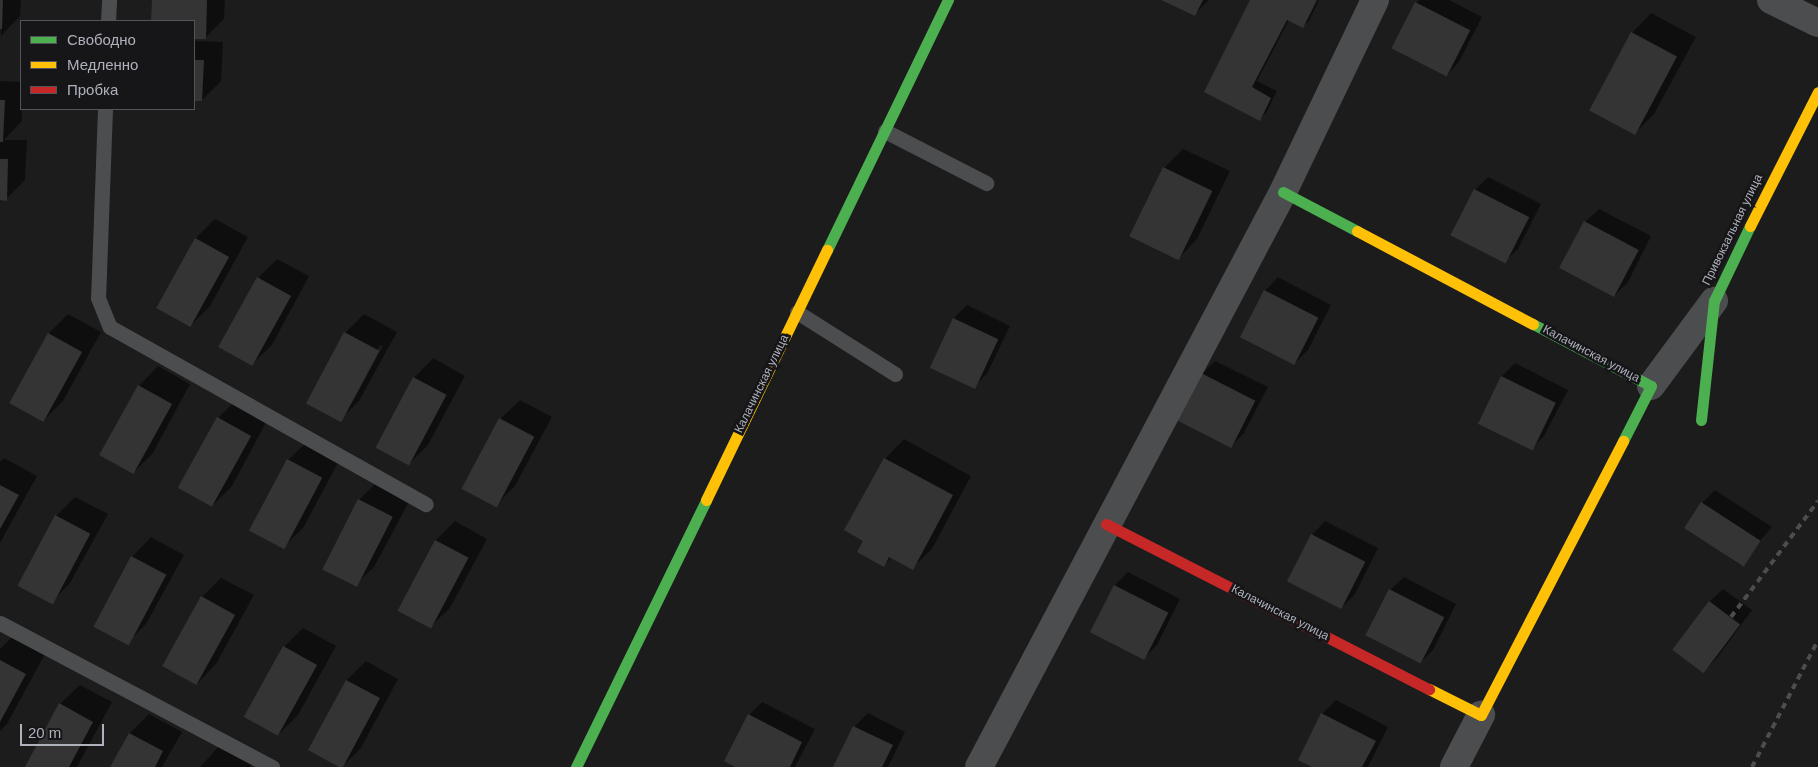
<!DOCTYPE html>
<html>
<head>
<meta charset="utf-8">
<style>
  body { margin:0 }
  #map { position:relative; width:1818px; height:767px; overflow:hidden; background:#1c1c1c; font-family:Helvetica,sans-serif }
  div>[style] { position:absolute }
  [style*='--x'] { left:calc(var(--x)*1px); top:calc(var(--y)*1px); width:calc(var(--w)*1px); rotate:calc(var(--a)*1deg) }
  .shadow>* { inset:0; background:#0007 }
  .building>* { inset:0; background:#343434; transform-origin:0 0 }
  .lane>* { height:15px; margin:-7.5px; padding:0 7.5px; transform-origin:7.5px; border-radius:7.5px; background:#4c4d4f }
  .street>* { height:28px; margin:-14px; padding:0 14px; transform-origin:14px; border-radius:14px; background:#4c4d4f }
  .fast>* { height:11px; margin:-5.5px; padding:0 5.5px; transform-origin:5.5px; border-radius:5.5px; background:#4caf50 }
  .slow>* { height:11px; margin:-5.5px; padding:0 5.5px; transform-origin:5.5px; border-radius:5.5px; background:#ffc107 }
  .jam>* { height:11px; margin:-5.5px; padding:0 5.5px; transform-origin:5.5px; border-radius:5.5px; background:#c62828 }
  .rail>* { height:4px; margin-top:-2px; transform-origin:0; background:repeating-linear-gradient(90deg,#4c4d50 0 6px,transparent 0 11px) }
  span { translate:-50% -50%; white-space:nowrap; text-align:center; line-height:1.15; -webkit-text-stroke:5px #161618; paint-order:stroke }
  .street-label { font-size:12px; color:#afb1bb }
  .legend { position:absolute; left:20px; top:20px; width:175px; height:90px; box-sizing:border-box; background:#161618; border:1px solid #535459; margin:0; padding:6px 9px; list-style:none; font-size:15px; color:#afb1bb }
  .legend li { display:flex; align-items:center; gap:10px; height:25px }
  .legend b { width:25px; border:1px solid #535459 }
  .scale { position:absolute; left:20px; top:724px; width:84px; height:22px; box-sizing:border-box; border:2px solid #afb1bb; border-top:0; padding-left:6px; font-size:15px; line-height:18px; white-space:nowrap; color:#afb1bb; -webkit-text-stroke:4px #161618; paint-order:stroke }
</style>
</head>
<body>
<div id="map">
  <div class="shadow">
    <i style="clip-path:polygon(0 0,21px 0,20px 16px,1px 36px)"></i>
    <i style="clip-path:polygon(154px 0,225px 0,224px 19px,205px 38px,194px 38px,194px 21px,153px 21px)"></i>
    <i style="clip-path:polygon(1164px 0,1209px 0,1194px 15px)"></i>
    <i style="clip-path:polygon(1252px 0,1319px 0,1309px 21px,1302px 27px,1289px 20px,1257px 81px,1277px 91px,1266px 113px,1259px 119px,1205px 92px)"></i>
    <i style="clip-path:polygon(1419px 0,1449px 0,1482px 17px,1459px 62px,1446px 76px,1416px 3px)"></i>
    <i style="clip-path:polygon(1651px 13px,1696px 37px,1654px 114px,1635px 133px,1591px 110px,1632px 33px)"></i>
    <i style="clip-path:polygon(194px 41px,223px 42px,221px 81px,202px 100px,194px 100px)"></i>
    <i style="clip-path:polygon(0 81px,21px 82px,22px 121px,4px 140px,27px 140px,25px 180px,6px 199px,0 199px)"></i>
    <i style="clip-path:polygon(1183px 149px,1230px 171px,1197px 239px,1178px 259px,1164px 168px)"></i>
    <i style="clip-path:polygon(1488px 177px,1541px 204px,1518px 249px,1504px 262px,1475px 190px)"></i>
    <i style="clip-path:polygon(1599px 209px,1651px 236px,1628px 282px,1615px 295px,1585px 222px)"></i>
    <i style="clip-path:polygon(215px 219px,248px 237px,210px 306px,191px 325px,158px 308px,196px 238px)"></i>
    <i style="clip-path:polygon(277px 259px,309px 276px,272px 345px,252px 364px,258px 278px)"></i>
    <i style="clip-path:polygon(1278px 277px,1331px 305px,1308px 350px,1295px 363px,1265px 291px)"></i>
    <i style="clip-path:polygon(967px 305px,1010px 326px,987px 374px,973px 387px,954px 318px)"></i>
    <i style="clip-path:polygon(68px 314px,101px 332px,63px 401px,44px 420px,11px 403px,49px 333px)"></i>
    <i style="clip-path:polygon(evenodd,364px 314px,397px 332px,359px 401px,340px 420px,345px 333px,364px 314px,380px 345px,383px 346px,354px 399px,351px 399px,380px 345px)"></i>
    <i style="clip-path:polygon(433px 358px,465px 376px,428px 445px,409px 464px,414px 378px)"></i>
    <i style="clip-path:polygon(1215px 361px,1268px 387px,1244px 433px,1231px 446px,1202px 374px)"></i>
    <i style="clip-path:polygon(1515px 363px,1568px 390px,1544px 436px,1531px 449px,1478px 422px,1502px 376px)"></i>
    <i style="clip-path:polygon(158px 366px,190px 384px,153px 453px,134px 472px,139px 386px)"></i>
    <i style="clip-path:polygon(237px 399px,269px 417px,232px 486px,213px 505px,218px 418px)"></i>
    <i style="clip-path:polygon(520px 400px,552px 417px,515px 486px,495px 506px,500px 419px)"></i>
    <i style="clip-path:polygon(904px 439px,971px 476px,932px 549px,912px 568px,892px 557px,884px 565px,865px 540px,885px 459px)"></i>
    <i style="clip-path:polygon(308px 441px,340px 459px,303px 528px,283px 547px,288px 460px)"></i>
    <i style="clip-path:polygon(4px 458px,37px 476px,0 543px,0 462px)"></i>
    <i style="clip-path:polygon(379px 480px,411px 498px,374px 567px,354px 586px,322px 569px,359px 500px)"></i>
    <i style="clip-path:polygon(1715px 490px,1772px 527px,1740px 565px,1686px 528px,1702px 503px)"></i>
    <i style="clip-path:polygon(75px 497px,108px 514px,70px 583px,51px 603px,56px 516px)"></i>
    <i style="clip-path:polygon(455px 521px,487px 539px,450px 608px,430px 627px,398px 610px,436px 540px)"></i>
    <i style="clip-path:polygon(1325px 521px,1378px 548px,1355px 594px,1342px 607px,1312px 535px)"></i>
    <i style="clip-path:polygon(151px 537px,184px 555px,146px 624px,127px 643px,95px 626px,132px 557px)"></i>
    <i style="clip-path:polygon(1128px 572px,1180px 599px,1157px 645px,1144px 658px,1115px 585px)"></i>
    <i style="clip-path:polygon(1404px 577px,1456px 604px,1433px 650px,1420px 663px,1390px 590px)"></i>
    <i style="clip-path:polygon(221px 578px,254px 595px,216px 664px,197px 684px,202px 597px)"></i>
    <i style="clip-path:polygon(1723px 589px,1752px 610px,1717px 658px,1704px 671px,1709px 602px)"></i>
    <i style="clip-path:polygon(303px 628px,336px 646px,298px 715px,279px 734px,284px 647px)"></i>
    <i style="clip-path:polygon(12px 637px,45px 654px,7px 724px,0 731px,0 649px)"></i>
    <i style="clip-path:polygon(366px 661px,398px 679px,361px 748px,342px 767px,310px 749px,347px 680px)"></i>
    <i style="clip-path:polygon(80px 685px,112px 702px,77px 767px,26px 767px,60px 704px)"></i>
    <i style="clip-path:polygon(1336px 700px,1388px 727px,1368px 767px,1314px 767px,1299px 759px,1322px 714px)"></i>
    <i style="clip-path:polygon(762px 702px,815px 729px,795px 767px,738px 767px,749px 715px)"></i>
    <i style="clip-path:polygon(868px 713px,905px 732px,888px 767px,835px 767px,854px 727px)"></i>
    <i style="clip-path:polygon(149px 714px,182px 732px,162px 767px,112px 767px,130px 733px)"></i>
    <i style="clip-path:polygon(221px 744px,253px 762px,250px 767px,200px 767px)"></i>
  </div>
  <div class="building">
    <i style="clip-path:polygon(0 0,3px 0,2px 29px,0 29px)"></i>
    <i style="clip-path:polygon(152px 0,207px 0,206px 39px,194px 39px,194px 21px,151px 21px)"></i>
    <i style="clip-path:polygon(1161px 0,1203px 0,1195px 16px)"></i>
    <i style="clip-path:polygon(1250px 0,1317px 0,1303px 28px,1287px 20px,1252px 87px,1271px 98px,1260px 121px,1204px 92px)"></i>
    <i style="left:1415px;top:2px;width:62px;height:52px;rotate:27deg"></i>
    <i style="left:1631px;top:32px;width:52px;height:89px;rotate:28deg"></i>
    <i style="clip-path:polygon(194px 60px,204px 60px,202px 101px,194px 101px)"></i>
    <i style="clip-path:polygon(0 100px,5px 100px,3px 142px,0 142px)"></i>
    <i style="clip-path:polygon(0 159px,8px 159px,7px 201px,0 200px)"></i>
    <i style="left:1163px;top:167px;width:55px;height:77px;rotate:26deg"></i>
    <i style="left:1474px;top:189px;width:62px;height:52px;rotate:27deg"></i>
    <i style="left:1584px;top:221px;width:62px;height:53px;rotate:28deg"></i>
    <i style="left:195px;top:238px;width:39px;height:80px;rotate:29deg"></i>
    <i style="left:257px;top:277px;width:39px;height:80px;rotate:29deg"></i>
    <i style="left:1264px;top:290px;width:61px;height:53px;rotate:27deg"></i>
    <i style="left:953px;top:318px;width:50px;height:55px;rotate:25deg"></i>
    <i style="left:344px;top:332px;width:40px;height:81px;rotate:28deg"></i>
    <i style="left:48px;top:333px;width:39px;height:80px;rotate:29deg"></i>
    <i style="left:1201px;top:373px;width:61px;height:53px;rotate:27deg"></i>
    <i style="left:1501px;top:376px;width:61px;height:53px;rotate:26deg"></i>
    <i style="left:413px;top:377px;width:38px;height:80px;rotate:28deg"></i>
    <i style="left:138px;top:385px;width:39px;height:80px;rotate:29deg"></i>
    <i style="left:217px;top:417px;width:39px;height:81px;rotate:29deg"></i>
    <i style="left:499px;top:418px;width:40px;height:80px;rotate:28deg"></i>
    <i style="clip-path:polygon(884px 458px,953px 495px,913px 570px,889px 557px,884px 567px,857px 552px,863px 541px,844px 530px)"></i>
    <i style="left:287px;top:459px;width:40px;height:81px;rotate:28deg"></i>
    <i style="clip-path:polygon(0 485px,19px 495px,0 529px)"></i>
    <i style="left:358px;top:499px;width:39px;height:79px;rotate:27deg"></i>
    <i style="left:1701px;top:502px;width:71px;height:31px;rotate:33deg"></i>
    <i style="left:55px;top:515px;width:40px;height:80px;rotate:28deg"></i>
    <i style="left:1311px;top:534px;width:61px;height:53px;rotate:27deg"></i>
    <i style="left:435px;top:540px;width:38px;height:80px;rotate:28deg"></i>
    <i style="left:131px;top:556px;width:40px;height:80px;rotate:28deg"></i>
    <i style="left:1114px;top:585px;width:61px;height:53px;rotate:27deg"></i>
    <i style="left:1389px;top:589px;width:62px;height:52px;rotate:27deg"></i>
    <i style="left:201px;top:596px;width:39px;height:80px;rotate:29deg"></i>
    <i style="left:1709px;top:601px;width:39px;height:61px;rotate:37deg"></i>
    <i style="left:283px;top:646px;width:39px;height:81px;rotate:29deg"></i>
    <i style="clip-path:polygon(0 660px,26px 674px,0 722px)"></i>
    <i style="clip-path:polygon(346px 680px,380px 698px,343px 767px,339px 767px,308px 750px)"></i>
    <i style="clip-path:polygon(59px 703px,93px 722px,69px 767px,25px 767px)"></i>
    <i style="clip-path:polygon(1321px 713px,1376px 741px,1362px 767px,1312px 767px,1298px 760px)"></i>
    <i style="clip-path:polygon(748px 714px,802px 742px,790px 767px,735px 767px,724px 761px)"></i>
    <i style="clip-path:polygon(853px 726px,893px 745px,882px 767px,833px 767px)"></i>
    <i style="clip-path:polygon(129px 733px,163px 751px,155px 767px,110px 767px)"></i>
  </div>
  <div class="lane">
    <i style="--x:108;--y:21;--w:21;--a:-87"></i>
    <i style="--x:105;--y:109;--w:189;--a:92.1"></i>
    <i style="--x:98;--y:298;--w:31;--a:68"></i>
    <i style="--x:110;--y:327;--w:362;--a:29.3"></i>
    <i style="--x:885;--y:131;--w:114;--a:27.2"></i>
    <i style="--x:797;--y:312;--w:116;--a:32.3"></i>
    <i style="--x:0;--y:623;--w:308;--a:27.9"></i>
  </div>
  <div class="street">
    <i style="--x:1771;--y:0;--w:52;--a:26.1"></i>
    <i style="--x:1651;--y:386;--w:106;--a:-53.5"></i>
    <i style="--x:979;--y:767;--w:650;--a:-62.13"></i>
    <i style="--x:1283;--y:192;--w:213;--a:-64.4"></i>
    <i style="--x:1454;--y:767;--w:59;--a:-62.6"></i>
  </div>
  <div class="fast">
    <i style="--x:1283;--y:192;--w:84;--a:27.8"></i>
    <i style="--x:827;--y:250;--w:278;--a:-64.2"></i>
    <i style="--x:1533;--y:324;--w:133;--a:27.7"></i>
    <i style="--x:1651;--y:386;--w:62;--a:117"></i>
    <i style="--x:1701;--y:420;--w:120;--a:-83.8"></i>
    <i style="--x:1714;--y:301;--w:83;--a:-64.4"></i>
    <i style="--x:576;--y:767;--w:297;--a:-64"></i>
  </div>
  <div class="slow">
    <i style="--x:1750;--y:226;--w:150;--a:-63.1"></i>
    <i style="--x:1357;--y:231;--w:199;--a:27.9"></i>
    <i style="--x:706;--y:500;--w:278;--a:-64.2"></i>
    <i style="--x:1429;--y:689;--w:58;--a:26.6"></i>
    <i style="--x:1481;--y:715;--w:309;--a:-62.6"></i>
  </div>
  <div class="jam">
    <i style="--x:1106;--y:524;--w:363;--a:27.1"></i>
  </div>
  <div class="rail">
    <i style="--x:1731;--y:617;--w:145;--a:-53.1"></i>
    <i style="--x:1752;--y:767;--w:143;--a:-62.5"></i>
  </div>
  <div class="street-label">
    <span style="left:1733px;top:230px;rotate:-64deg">Привокзальная улица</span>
    <span style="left:1591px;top:354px;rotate:28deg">Калачинская улица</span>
    <span style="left:762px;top:384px;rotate:-64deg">Калачинская улица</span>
    <span style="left:1280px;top:613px;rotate:27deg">Калачинская улица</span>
  </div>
  <ul class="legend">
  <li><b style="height:6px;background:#4caf50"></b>Свободно</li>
  <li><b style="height:6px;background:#ffc107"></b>Медленно</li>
  <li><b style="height:6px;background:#c62828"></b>Пробка</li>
  </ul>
  <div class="scale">20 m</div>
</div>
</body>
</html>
